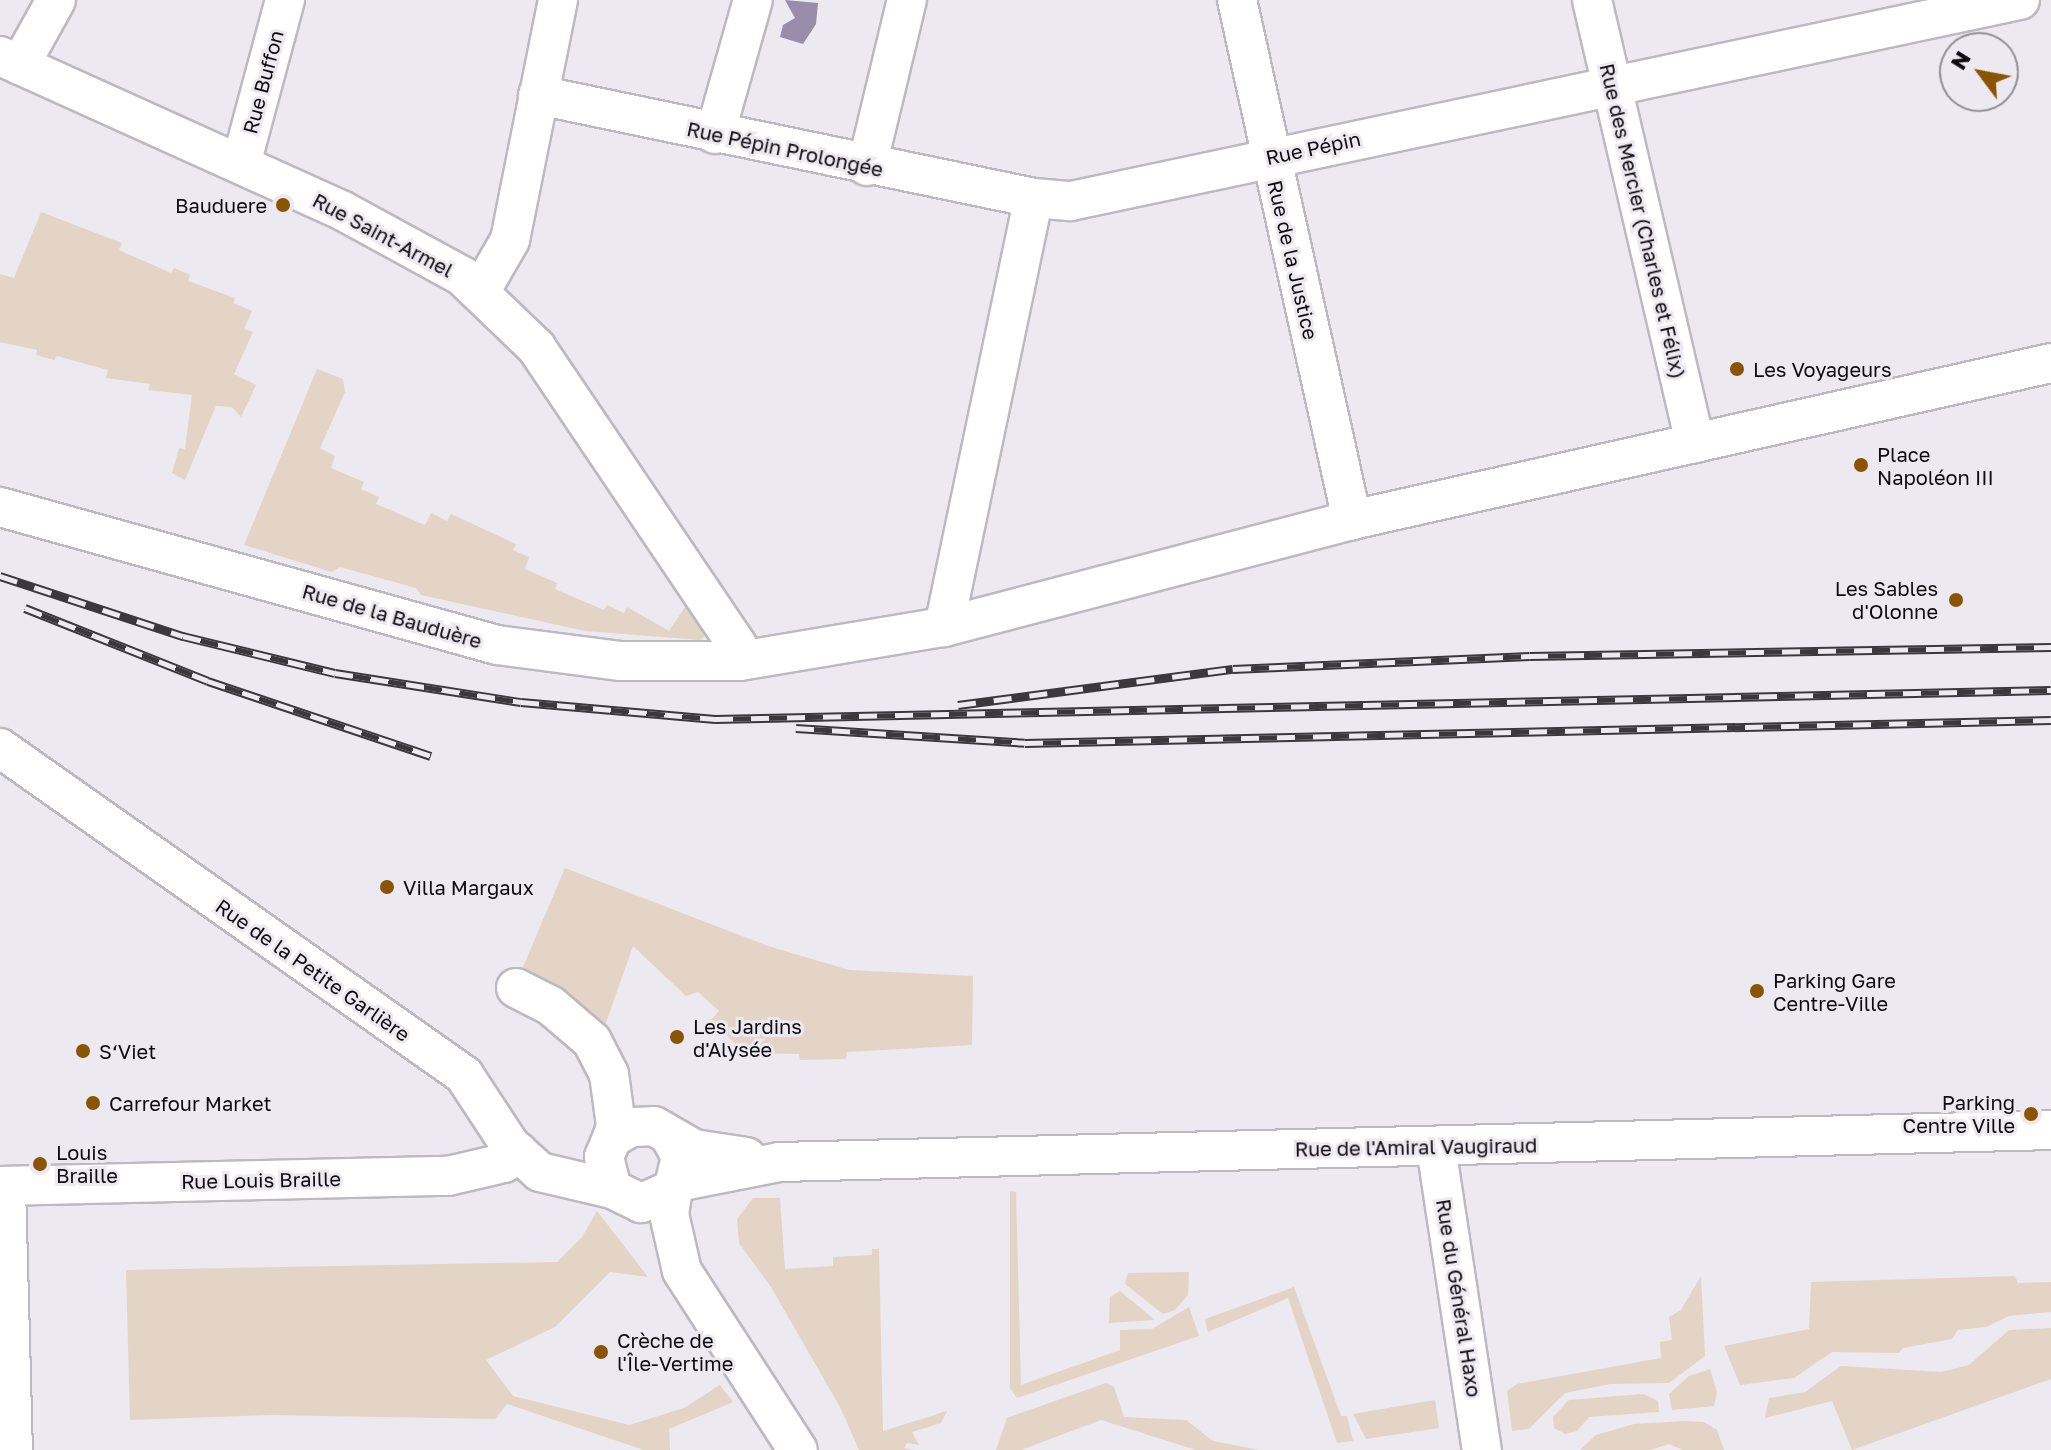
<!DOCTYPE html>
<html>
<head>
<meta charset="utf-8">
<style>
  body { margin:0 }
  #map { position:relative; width:2051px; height:1450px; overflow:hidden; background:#ece9f0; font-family:"Golos Text",sans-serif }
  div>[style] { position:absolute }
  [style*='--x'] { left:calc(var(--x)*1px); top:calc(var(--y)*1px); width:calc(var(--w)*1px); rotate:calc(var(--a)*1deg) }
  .green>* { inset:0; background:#e3d4c5 }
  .water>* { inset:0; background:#998da9 }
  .roads { filter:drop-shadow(2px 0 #bcb9c0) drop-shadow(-2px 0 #bcb9c0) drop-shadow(0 2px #bcb9c0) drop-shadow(0 -2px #bcb9c0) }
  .minor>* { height:38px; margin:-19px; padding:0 19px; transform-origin:19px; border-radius:19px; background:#fff }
  .rail>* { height:9px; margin-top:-4.5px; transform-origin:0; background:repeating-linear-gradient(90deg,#ece9f0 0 18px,#3a383c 0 36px); box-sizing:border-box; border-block:2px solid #3a383c }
  .dots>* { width:22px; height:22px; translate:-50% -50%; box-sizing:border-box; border:4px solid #ece9f0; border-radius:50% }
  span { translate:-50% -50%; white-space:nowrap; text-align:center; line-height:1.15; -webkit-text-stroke:6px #ece9f0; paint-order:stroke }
  .street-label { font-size:20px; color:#0c0b0e }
  .poi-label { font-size:20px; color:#0c0b0e }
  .right { translate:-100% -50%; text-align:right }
  .left { translate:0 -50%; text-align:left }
  .north { position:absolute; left:1939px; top:32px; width:80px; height:80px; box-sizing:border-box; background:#ece9f0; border:2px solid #929096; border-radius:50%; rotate:302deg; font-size:22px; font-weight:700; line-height:32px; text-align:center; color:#0c0b0e }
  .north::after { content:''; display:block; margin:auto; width:28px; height:36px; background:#8a5403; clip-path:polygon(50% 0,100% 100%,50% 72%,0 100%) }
</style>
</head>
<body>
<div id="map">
  <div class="green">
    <i style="clip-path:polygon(41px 212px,122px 243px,119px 250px,171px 273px,174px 268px,190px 275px,188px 281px,235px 298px,233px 303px,252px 311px,244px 329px,253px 332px,234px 374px,256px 385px,241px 417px,232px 407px,216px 406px,185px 480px,172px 473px,179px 448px,185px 449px,192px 395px,148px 390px,150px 384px,106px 378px,108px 370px,57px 356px,54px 360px,36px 355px,37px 350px,0 342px,0 274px,14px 278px)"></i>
    <i style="clip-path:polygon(317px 369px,343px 379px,345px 392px,320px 448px,335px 456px,331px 468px,364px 482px,361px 489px,379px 497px,376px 504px,425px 525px,431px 513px,447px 521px,451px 514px,516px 544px,513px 550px,529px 557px,525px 569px,557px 583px,555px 589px,604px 610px,607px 605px,624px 613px,627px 607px,669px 631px,685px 607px,706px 634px,701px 640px,585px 631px,421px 595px,416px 588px,340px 567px,332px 572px,244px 545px)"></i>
    <i style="clip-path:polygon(565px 868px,768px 946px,849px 970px,973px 976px,972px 1045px,847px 1052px,846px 1059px,800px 1060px,799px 1054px,745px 1053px,711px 1020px,719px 1011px,698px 992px,686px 996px,633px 946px,603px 1031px,520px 974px)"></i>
    <i style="clip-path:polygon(1010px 1191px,1016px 1192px,1021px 1385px,1120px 1350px,1120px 1330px,1152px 1329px,1189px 1307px,1199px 1336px,1017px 1398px,1010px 1388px)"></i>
    <i style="clip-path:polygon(753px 1198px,780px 1198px,785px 1269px,833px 1266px,833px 1257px,872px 1255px,872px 1249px,879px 1249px,883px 1431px,947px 1411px,941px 1423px,912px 1432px,919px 1445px,907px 1443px,904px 1448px,913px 1450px,859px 1450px,840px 1407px,771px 1287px,739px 1243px,737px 1219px)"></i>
    <i style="clip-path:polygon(597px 1211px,648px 1277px,610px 1272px,555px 1327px,486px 1360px,513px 1396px,629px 1425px,684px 1408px,720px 1385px,733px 1402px,669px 1429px,670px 1450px,644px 1450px,507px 1404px,495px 1419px,271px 1415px,130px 1420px,126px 1270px,557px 1262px,582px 1237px)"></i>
    <i style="clip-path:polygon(1189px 1272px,1188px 1295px,1175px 1310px,1163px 1314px,1125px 1284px,1128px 1273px)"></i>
    <i style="clip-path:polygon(1701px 1276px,1705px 1356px,1669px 1383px,1610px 1384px,1565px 1393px,1529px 1429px,1512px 1431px,1507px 1391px,1517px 1384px,1661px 1358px,1660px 1342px,1672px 1340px,1669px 1317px,1681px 1310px)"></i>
    <i style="clip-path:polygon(2015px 1276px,2018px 1283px,2051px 1282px,2051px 1312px,2009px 1316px,1986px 1327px,1958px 1330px,1952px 1339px,1903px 1348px,1899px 1353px,1832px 1352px,1794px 1378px,1740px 1385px,1724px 1346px,1809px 1329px,1811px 1282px)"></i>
    <i style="clip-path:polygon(1294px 1287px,1341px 1416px,1347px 1416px,1353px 1441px,1337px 1443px,1288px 1298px,1208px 1332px,1205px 1319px)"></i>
    <i style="clip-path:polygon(1120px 1291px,1155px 1320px,1109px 1323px,1110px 1297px)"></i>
    <i style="clip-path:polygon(2051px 1328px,2051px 1379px,1852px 1450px,1832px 1401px,1765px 1418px,1769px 1398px,1805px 1392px,1841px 1366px,1942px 1372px,1969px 1365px,2009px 1330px)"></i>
    <i style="clip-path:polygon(1710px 1369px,1717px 1392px,1714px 1406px,1672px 1410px,1669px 1394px,1689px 1376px)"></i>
    <i style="clip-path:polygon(1106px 1383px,1114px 1387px,1124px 1417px,1186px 1420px,1213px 1441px,1260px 1450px,1196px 1450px,1101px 1420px,1021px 1450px,996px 1450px,1007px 1418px)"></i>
    <i style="clip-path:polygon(1643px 1394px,1658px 1401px,1659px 1412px,1589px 1417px,1577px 1431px,1566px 1434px,1554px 1428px,1553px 1417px,1569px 1400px)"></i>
    <i style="clip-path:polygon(1435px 1400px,1439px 1428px,1366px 1439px,1353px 1414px)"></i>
    <i style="clip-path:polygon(1684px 1421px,1704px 1422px,1717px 1430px,1724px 1450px,1683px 1450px,1669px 1444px,1650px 1450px,1580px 1450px,1596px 1435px,1634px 1424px)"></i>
  </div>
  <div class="water">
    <i style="clip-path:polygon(785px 0,818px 3px,816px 24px,803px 44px,780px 37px,783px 25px,795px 18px)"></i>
  </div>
  <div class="roads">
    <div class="minor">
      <i style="--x:1237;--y:0;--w:533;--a:77.53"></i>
      <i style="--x:1592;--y:0;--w:455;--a:76.9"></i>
      <i style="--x:0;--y:56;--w:376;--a:24.3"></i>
      <i style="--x:343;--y:211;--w:136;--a:28.6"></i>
      <i style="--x:462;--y:276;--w:103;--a:43.8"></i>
      <i style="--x:536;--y:347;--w:359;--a:56"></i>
      <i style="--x:737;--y:645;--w:16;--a:79"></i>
      <i style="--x:20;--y:65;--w:74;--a:-61"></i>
      <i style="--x:538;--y:95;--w:507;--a:11.73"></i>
      <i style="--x:715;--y:134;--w:139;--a:-74.2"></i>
      <i style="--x:241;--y:164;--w:170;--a:-75"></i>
      <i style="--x:867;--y:166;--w:171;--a:-76.5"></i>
      <i style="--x:480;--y:292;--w:60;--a:-60"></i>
      <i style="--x:510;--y:240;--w:245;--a:-78.7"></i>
      <i style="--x:0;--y:507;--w:516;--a:15.52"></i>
      <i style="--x:497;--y:645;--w:125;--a:7.4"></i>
      <i style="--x:621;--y:661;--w:119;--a:0"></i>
      <i style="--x:740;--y:661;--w:207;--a:-9.5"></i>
      <i style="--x:944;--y:627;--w:422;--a:-14.7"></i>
      <i style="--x:1352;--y:520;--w:716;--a:-12.66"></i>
      <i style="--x:944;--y:627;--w:438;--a:-78.2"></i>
      <i style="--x:1034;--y:198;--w:37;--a:5"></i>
      <i style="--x:1071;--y:201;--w:970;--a:-11.96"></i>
      <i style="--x:0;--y:748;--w:568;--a:35.17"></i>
      <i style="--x:464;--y:1075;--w:84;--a:56.7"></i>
      <i style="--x:510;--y:1145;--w:40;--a:42"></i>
      <i style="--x:540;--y:1172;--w:74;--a:13.3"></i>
      <i style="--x:516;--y:988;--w:38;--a:27"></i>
      <i style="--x:550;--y:1005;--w:55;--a:40.6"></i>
      <i style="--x:592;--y:1041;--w:37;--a:63"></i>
      <i style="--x:609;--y:1074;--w:52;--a:82.3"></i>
      <i style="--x:616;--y:1126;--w:13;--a:108"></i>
      <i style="--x:669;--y:1135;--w:25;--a:61"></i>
      <i style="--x:681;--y:1157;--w:33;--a:104"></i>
      <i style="--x:673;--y:1189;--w:35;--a:156"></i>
      <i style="--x:641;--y:1203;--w:32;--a:-154"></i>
      <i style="--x:612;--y:1189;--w:33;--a:-104"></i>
      <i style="--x:604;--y:1157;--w:21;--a:-67"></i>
      <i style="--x:612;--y:1138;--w:22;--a:-30"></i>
      <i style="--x:631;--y:1127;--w:23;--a:-2"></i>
      <i style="--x:654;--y:1126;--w:46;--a:29.9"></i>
      <i style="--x:694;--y:1149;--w:53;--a:8.7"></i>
      <i style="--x:1436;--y:1147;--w:306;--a:81.4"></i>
      <i style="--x:677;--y:1182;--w:105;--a:-11"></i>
      <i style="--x:780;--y:1162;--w:1271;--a:-1.44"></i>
      <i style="--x:0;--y:1186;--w:448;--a:-1.3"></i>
      <i style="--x:448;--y:1176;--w:57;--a:-13.1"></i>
      <i style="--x:504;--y:1163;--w:18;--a:-38"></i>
      <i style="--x:6;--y:1186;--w:264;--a:88.5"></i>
      <i style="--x:673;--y:1189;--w:25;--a:99"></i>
      <i style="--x:669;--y:1214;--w:58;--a:77.2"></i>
      <i style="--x:682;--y:1271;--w:213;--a:57.1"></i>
    </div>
  </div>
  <div class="rail">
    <i style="--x:0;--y:576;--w:193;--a:18.2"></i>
    <i style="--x:183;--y:636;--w:156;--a:13.7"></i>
    <i style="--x:335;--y:673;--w:188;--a:8.9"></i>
    <i style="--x:521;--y:702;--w:195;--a:5"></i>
    <i style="--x:715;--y:719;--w:1336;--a:-1.24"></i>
    <i style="--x:25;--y:608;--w:197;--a:21.7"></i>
    <i style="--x:208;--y:681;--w:235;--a:18.6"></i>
    <i style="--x:958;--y:705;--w:277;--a:-7.5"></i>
    <i style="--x:1233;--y:669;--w:297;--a:-2.5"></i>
    <i style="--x:1530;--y:656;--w:521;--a:-0.99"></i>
    <i style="--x:796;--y:728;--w:229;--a:3.7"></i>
    <i style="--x:1025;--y:743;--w:1026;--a:-1.28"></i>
  </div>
  <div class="dots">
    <i style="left:283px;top:205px;background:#8a5403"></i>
    <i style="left:1737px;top:369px;background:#8a5403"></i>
    <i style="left:1861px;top:465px;background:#8a5403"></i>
    <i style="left:1956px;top:600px;background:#8a5403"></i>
    <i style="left:387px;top:887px;background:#8a5403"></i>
    <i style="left:1757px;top:991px;background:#8a5403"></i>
    <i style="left:677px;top:1037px;background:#8a5403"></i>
    <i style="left:83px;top:1051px;background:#8a5403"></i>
    <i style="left:93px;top:1103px;background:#8a5403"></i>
    <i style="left:2031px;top:1114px;background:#8a5403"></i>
    <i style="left:40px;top:1164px;background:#8a5403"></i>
    <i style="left:601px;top:1352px;background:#8a5403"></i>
  </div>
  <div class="street-label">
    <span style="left:263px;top:82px;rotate:-75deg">Rue Buffon</span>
    <span style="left:1313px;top:148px;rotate:-12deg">Rue Pépin</span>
    <span style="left:785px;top:149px;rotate:12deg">Rue Pépin Prolongée</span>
    <span style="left:1643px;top:221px;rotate:77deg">Rue des Mercier (Charles et Félix)</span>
    <span style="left:383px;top:235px;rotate:28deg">Rue Saint-Armel</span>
    <span style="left:1293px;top:260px;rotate:77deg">Rue de la Justice</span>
    <span style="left:392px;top:616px;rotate:16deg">Rue de la Bauduère</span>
    <span style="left:313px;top:970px;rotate:35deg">Rue de la Petite Garlière</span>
    <span style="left:1416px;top:1147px;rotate:-1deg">Rue de l'Amiral Vaugiraud</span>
    <span style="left:261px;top:1180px;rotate:-1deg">Rue Louis Braille</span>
    <span style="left:1459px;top:1298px;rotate:81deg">Rue du Général Haxo</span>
  </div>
  <div class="poi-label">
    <span class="right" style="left:267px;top:205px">Bauduere</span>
    <span class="left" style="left:1753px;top:369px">Les Voyageurs</span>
    <span class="left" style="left:1877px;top:466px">Place<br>Napoléon III</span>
    <span class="right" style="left:1938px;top:600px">Les Sables<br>d'Olonne</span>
    <span class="left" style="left:403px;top:887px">Villa Margaux</span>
    <span class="left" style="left:1773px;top:992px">Parking Gare<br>Centre-Ville</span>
    <span class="left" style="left:693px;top:1038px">Les Jardins<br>d'Alysée</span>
    <span class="left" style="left:99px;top:1051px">S‘Viet</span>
    <span class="right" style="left:2015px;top:1114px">Parking<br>Centre Ville</span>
    <span class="left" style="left:109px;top:1103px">Carrefour Market</span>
    <span class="left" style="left:56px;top:1164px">Louis<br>Braille</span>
    <span class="left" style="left:617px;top:1352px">Crèche de<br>l'Île-Vertime</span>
  </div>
  <div class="north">N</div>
</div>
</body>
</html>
